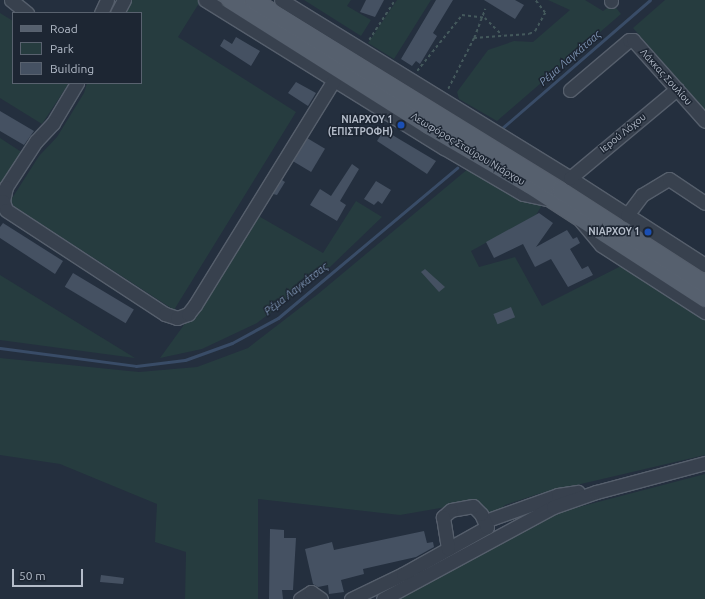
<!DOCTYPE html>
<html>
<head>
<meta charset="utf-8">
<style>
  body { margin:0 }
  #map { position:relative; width:705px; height:599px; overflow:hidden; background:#242f3e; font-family:Ubuntu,sans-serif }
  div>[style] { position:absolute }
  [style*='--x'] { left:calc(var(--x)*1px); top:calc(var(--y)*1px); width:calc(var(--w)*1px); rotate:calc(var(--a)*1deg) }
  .green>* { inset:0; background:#263c3f }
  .stream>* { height:3px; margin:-1.5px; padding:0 1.5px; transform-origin:1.5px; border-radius:1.5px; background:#394c67 }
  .building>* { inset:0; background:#455162; transform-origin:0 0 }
  .path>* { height:1.5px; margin-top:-0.75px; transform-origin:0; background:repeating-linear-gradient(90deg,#44595c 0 3px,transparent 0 6px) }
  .roads { filter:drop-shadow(1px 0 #565f6c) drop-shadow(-1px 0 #565f6c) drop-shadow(0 1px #565f6c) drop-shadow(0 -1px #565f6c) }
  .minor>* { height:13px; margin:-6.5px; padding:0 6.5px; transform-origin:6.5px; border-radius:6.5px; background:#38414e }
  .major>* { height:16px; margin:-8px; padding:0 8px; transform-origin:8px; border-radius:8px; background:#56606e }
  .dots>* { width:11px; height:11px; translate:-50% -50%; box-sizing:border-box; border:2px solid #1d2633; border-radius:50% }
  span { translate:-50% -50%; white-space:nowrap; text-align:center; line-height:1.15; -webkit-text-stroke:3px #1d2633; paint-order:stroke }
  .street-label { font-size:10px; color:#b4bcc9 }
  .poi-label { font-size:10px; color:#b4bcc9; font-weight:700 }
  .right { translate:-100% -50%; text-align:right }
  .water-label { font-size:11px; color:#7c92b1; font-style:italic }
  .legend { position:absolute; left:12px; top:12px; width:130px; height:72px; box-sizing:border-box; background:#1d2633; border:1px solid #59626f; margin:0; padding:5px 7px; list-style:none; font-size:12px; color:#b4bcc9 }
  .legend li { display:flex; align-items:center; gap:8px; height:20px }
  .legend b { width:20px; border:1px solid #59626f }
  .scale { position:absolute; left:12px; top:569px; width:71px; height:18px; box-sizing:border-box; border:2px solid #b4bcc9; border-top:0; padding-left:5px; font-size:12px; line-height:14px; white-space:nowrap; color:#b4bcc9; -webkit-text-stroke:3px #1d2633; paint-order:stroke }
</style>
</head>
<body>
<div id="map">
  <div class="green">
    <i style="clip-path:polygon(127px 0,201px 0,178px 37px,296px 112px,174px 310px,9px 203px,39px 156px,57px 137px,84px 93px,87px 83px,141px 83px,141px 13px,120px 13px)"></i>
    <i style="clip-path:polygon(304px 0,351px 0,347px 6px,371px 20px,361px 36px)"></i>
    <i style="clip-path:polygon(397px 0,431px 0,394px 59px,368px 43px)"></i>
    <i style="clip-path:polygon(548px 0,585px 0,603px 11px,613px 4px,621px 14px,497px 121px,459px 99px,457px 92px,488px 50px,514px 41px,533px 42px,570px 10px)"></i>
    <i style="clip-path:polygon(665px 0,705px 0,705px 110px,633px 28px)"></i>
    <i style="clip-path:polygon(0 13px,13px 21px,13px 83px,69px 83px,42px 124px,0 98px)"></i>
    <i style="clip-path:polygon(0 138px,23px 153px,0 188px)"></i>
    <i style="clip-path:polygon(469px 168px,542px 205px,536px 215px,471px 251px,479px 267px,515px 257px,542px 306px,625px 264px,705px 318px,705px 455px,538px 494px,505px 505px,493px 516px,475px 502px,400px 515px,258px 499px,258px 599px,185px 599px,186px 552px,155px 542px,157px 504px,60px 464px,0 455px,0 358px,139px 372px,197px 367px,248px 348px,318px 294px)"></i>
    <i style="clip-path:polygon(356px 201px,382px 217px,330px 267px,257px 323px,202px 349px,160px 358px,194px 311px,255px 214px,323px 253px)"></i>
    <i style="clip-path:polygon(0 275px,135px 358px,0 340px)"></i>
    <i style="clip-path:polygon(705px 474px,705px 599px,393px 599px,552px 514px)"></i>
  </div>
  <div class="stream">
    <i style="--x:501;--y:129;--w:197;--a:-40.9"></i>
    <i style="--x:0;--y:348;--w:137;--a:7.5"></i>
    <i style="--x:136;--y:366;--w:49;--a:-7"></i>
    <i style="--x:185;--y:360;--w:50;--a:-19.9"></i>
    <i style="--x:232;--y:343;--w:52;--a:-28.5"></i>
    <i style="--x:278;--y:318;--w:234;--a:-40"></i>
  </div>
  <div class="building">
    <i style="clip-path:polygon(366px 0,384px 0,375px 17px,360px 12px)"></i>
    <i style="clip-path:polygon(436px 0,453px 0,433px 33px,437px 36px,420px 64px,416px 61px,412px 66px,401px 59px)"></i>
    <i style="clip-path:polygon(484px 0,515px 0,524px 5px,515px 19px)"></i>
    <i style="clip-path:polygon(236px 37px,260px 51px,251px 66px,220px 46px,224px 39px,232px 44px)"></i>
    <i style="clip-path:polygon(296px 82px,316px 93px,308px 106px,288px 93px)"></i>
    <i style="clip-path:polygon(0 111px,34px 131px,24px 145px,0 131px)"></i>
    <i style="clip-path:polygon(384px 130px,436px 161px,427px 174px,377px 141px)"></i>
    <i style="left:307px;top:138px;width:21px;height:27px;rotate:31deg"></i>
    <i style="clip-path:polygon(352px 164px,359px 169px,340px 201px,346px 205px,337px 221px,310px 205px,320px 189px,331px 196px)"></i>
    <i style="clip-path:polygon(282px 180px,285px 182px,277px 195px,273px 194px)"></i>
    <i style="clip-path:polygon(376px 181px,391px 190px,382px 204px,378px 201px,374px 205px,364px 199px)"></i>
    <i style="clip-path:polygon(539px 213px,553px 223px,536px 247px,567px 230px,573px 239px,577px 237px,580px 243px,570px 249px,582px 269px,588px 266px,593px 275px,568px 287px,551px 259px,535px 267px,523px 244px,494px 258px,486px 242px)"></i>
    <i style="clip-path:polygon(3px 223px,63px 261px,55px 274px,0 238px,0 227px)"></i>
    <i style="clip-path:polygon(425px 269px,445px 287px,439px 292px,421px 272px)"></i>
    <i style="left:73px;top:273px;width:71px;height:16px;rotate:31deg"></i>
    <i style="left:511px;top:307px;width:11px;height:19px;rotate:68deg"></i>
    <i style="clip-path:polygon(270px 529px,284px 530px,284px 538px,296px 538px,293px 590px,282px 590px,283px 599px,269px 599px)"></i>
    <i style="clip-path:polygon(424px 531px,427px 543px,433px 542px,434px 547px,416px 557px,363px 569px,364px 574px,341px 580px,344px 592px,329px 594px,328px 585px,318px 587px,313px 584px,305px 549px,332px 542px,334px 550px)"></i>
    <i style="clip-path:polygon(101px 575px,124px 578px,123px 584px,100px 582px)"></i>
  </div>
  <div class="path">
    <i style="--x:474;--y:38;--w:31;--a:-69"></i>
    <i style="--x:369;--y:40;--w:48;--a:-57"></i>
    <i style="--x:417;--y:71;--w:72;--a:-51.2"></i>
    <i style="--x:462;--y:15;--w:23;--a:7"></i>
    <i style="--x:485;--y:18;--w:24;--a:45"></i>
    <i style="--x:448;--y:89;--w:57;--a:-63"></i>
    <i style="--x:474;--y:38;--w:55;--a:-4.2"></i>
    <i style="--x:529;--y:34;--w:7;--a:-27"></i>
    <i style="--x:535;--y:31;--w:21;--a:-61"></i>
    <i style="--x:545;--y:13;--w:16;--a:-128"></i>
  </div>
  <div class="roads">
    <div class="minor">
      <i style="--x:11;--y:0;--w:21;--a:39"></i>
      <i style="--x:205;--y:0;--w:281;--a:31.8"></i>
      <i style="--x:444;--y:148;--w:91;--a:30.2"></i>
      <i style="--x:523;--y:194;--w:24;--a:12"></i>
      <i style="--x:281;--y:0;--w:339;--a:31.6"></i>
      <i style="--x:570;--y:178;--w:161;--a:32.8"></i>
      <i style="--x:611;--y:0;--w:1;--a:90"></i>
      <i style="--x:101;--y:13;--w:14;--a:-65"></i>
      <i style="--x:117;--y:13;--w:15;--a:-62"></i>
      <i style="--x:77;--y:83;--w:47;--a:121"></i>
      <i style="--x:53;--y:123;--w:25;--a:133"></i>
      <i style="--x:36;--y:141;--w:55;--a:123.1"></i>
      <i style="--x:6;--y:187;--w:14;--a:102"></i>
      <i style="--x:3;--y:201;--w:9;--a:72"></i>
      <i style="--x:6;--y:210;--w:190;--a:33.2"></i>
      <i style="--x:165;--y:314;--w:13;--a:18"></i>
      <i style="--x:177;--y:318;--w:12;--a:-20"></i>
      <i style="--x:188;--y:314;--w:11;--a:-52"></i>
      <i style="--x:195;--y:305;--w:264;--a:-58.3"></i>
      <i style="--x:570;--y:90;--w:77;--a:-40.3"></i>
      <i style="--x:629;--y:40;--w:4;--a:0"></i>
      <i style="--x:633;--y:40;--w:108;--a:48.4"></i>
      <i style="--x:570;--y:178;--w:139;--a:-39.8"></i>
      <i style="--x:627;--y:215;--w:25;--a:-53"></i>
      <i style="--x:642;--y:195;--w:31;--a:-31"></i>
      <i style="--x:669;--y:179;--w:43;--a:33.7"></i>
      <i style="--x:581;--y:221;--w:31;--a:50"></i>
      <i style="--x:601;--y:245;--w:124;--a:32.8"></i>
      <i style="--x:485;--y:521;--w:77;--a:-19.6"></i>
      <i style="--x:558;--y:495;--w:20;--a:-9"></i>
      <i style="--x:300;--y:599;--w:13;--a:-32"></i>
      <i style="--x:311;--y:592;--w:12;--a:35"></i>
      <i style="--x:351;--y:599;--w:58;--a:-25.7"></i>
      <i style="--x:403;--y:574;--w:96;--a:-29.2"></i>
      <i style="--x:487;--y:527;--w:14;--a:-115"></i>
      <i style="--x:481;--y:514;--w:11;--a:-135"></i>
      <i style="--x:473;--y:506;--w:22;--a:170"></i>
      <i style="--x:451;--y:510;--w:11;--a:139"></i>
      <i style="--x:443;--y:517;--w:32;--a:81"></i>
      <i style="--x:383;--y:599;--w:193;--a:-28.4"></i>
      <i style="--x:553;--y:507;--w:46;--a:-19.2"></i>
      <i style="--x:596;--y:492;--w:113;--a:-14.9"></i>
    </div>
    <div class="major">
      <i style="--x:229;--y:0;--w:236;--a:32.3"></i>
      <i style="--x:428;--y:126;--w:117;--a:30.3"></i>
      <i style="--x:529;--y:185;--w:210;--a:32.9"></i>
      <i style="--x:253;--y:0;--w:361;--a:31.8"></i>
      <i style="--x:560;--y:190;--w:173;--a:33"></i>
    </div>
  </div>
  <div class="dots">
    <i style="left:401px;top:125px;background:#1a4fb4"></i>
    <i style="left:648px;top:232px;background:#1a4fb4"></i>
  </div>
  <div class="street-label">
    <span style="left:666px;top:77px;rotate:48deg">Λάκκας Σουλίου</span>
    <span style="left:623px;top:133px;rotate:-39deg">Ιερού Λόχου</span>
    <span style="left:468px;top:149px;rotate:31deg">Λεωφόρος Σταύρου Νιάρχου</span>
  </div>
  <div class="poi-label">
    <span class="right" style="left:393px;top:125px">ΝΙΑΡΧΟΥ 1<br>(ΕΠΙΣΤΡΟΦΗ)</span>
    <span class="right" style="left:640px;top:232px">ΝΙΑΡΧΟΥ 1</span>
  </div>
  <div class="water-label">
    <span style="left:570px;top:58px;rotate:-41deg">Ρέμα Λαγκάτσας</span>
    <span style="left:296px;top:289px;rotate:-38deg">Ρέμα Λαγκάτσας</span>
  </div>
  <ul class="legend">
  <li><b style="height:5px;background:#56606e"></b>Road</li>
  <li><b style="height:11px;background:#263c3f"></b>Park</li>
  <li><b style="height:11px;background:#455162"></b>Building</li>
  </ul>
  <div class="scale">50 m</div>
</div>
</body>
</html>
